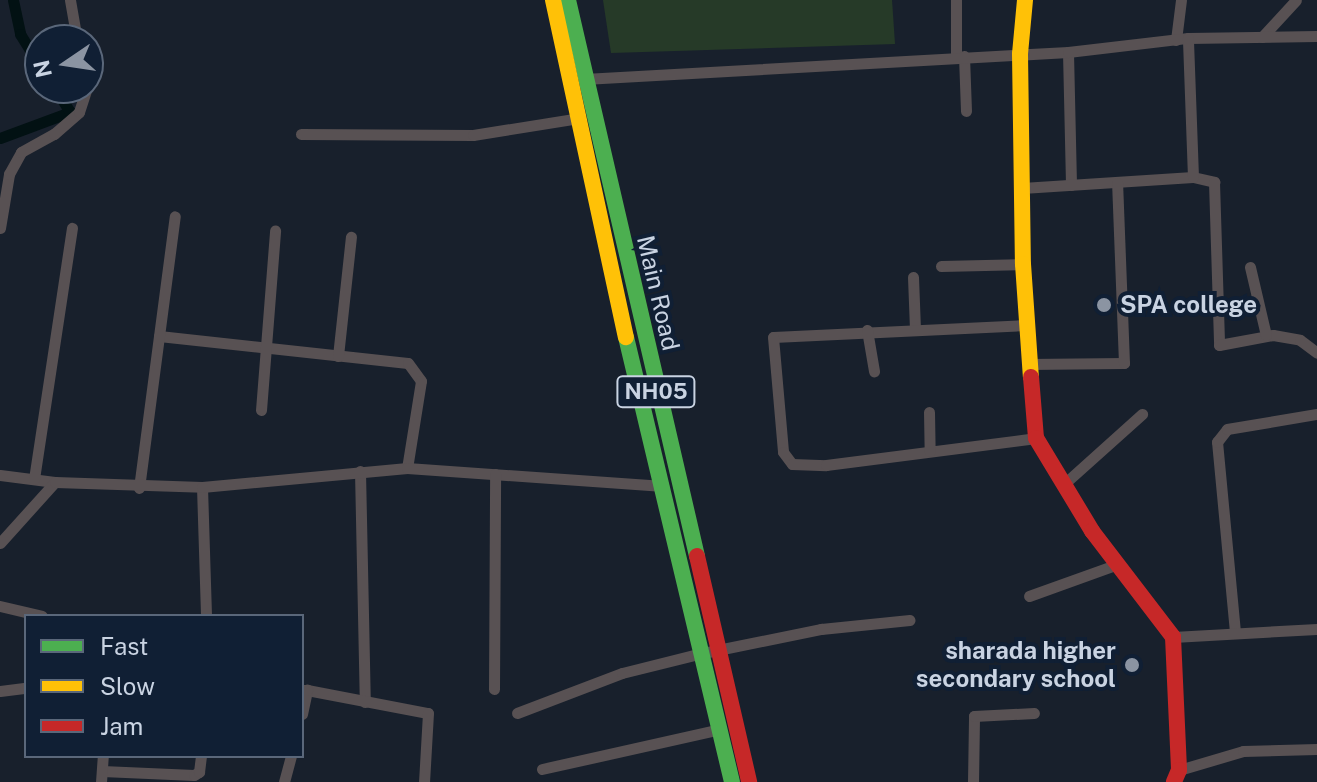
<!DOCTYPE html>
<html>
<head>
<meta charset="utf-8">
<style>
  body { margin:0 }
  #map { position:relative; width:1317px; height:782px; overflow:hidden; background:#18202c; font-family:"Public Sans",sans-serif }
  div>[style] { position:absolute }
  [style*='--x'] { left:calc(var(--x)*1px); top:calc(var(--y)*1px); width:calc(var(--w)*1px); rotate:calc(var(--a)*1deg) }
  .green>* { inset:0; background:#263a28 }
  .canal>* { height:11px; margin:-5.5px; padding:0 5.5px; transform-origin:5.5px; border-radius:5.5px; background:#021113 }
  .street>* { height:11px; margin:-5.5px; padding:0 5.5px; transform-origin:5.5px; border-radius:5.5px; background:#585153 }
  .fast>* { height:16px; margin:-8px; padding:0 8px; transform-origin:8px; border-radius:8px; background:#4caf50 }
  .slow>* { height:16px; margin:-8px; padding:0 8px; transform-origin:8px; border-radius:8px; background:#ffc107 }
  .jam>* { height:16px; margin:-8px; padding:0 8px; transform-origin:8px; border-radius:8px; background:#c62828 }
  .dots>* { width:22px; height:22px; translate:-50% -50%; box-sizing:border-box; border:4px solid #101f34; border-radius:50% }
  span { translate:-50% -50%; white-space:nowrap; text-align:center; line-height:1.15; -webkit-text-stroke:8px #101f34; paint-order:stroke }
  .shield-label span { padding:2px 6px; background:#101f34; border:2px solid; border-radius:6px; -webkit-text-stroke-width:0 }
  .shield-label { font-size:22px; color:#c9d3e2; font-weight:700 }
  .street-label { font-size:24px; color:#c9d3e2 }
  .poi-label { font-size:24px; color:#c9d3e2; font-weight:700 }
  .left { translate:0 -50%; text-align:left }
  .right { translate:-100% -50%; text-align:right }
  .legend { position:absolute; left:24px; top:614px; width:280px; height:144px; box-sizing:border-box; background:#101f34; border:2px solid #5a677a; margin:0; padding:10px 14px; list-style:none; font-size:24px; color:#c9d3e2 }
  .legend li { display:flex; align-items:center; gap:16px; height:40px }
  .legend b { width:40px; border:2px solid #5a677a }
  .north { position:absolute; left:24px; top:24px; width:80px; height:80px; box-sizing:border-box; background:#101f34; border:2px solid #5a677a; border-radius:50%; rotate:257deg; font-size:22px; font-weight:700; line-height:32px; text-align:center; color:#c9d3e2 }
  .north::after { content:''; display:block; margin:auto; width:28px; height:36px; background:#8b94a2; clip-path:polygon(50% 0,100% 100%,50% 72%,0 100%) }
</style>
</head>
<body>
<div id="map">
  <div class="green">
    <i style="clip-path:polygon(603px 0,892px 0,895px 44px,611px 53px)"></i>
  </div>
  <div class="canal">
    <i style="--x:13;--y:0;--w:35;--a:78"></i>
    <i style="--x:20;--y:34;--w:38;--a:58"></i>
    <i style="--x:0;--y:138;--w:75;--a:-20.4"></i>
    <i style="--x:70;--y:112;--w:28;--a:-122"></i>
  </div>
  <div class="street">
    <i style="--x:70;--y:0;--w:41;--a:80.1"></i>
    <i style="--x:1262;--y:37;--w:50;--a:-47.4"></i>
    <i style="--x:1176;--y:40;--w:40;--a:-82.9"></i>
    <i style="--x:1068;--y:52;--w:133;--a:88.7"></i>
    <i style="--x:956;--y:56;--w:56;--a:-90"></i>
    <i style="--x:964;--y:56;--w:55;--a:87.9"></i>
    <i style="--x:584;--y:79;--w:485;--a:-3.2"></i>
    <i style="--x:1068;--y:52;--w:121;--a:-6.7"></i>
    <i style="--x:1188;--y:38;--w:129;--a:-0.9"></i>
    <i style="--x:301;--y:134;--w:172;--a:0.3"></i>
    <i style="--x:473;--y:135;--w:107;--a:-9.1"></i>
    <i style="--x:1193;--y:177;--w:22;--a:13"></i>
    <i style="--x:1214;--y:182;--w:163;--a:88.2"></i>
    <i style="--x:1219;--y:345;--w:55;--a:-10.5"></i>
    <i style="--x:1273;--y:335;--w:27;--a:10"></i>
    <i style="--x:1300;--y:340;--w:21;--a:37"></i>
    <i style="--x:1022;--y:188;--w:171;--a:-3.7"></i>
    <i style="--x:1193;--y:177;--w:139;--a:-92.1"></i>
    <i style="--x:0;--y:228;--w:55;--a:-80.5"></i>
    <i style="--x:9;--y:174;--w:25;--a:-61"></i>
    <i style="--x:21;--y:152;--w:38;--a:-29"></i>
    <i style="--x:54;--y:134;--w:33;--a:-41"></i>
    <i style="--x:79;--y:112;--w:25;--a:-72"></i>
    <i style="--x:941;--y:266;--w:82;--a:-1.4"></i>
    <i style="--x:1250;--y:267;--w:70;--a:76.8"></i>
    <i style="--x:913;--y:277;--w:53;--a:87.8"></i>
    <i style="--x:1026;--y:325;--w:253;--a:177.3"></i>
    <i style="--x:773;--y:337;--w:115;--a:85"></i>
    <i style="--x:783;--y:452;--w:15;--a:53"></i>
    <i style="--x:792;--y:464;--w:34;--a:2"></i>
    <i style="--x:826;--y:465;--w:212;--a:-7.3"></i>
    <i style="--x:867;--y:330;--w:42;--a:80.3"></i>
    <i style="--x:159;--y:336;--w:250;--a:6.2"></i>
    <i style="--x:408;--y:363;--w:22;--a:54"></i>
    <i style="--x:421;--y:381;--w:88;--a:99.1"></i>
    <i style="--x:338;--y:356;--w:120;--a:-83.8"></i>
    <i style="--x:1028;--y:364;--w:96;--a:-0.6"></i>
    <i style="--x:1124;--y:363;--w:180;--a:-92.2"></i>
    <i style="--x:261;--y:410;--w:180;--a:-85.5"></i>
    <i style="--x:929;--y:412;--w:39;--a:89"></i>
    <i style="--x:360;--y:471;--w:231;--a:88.8"></i>
    <i style="--x:0;--y:475;--w:55;--a:7.3"></i>
    <i style="--x:34;--y:479;--w:254;--a:-81.4"></i>
    <i style="--x:1064;--y:484;--w:105;--a:-41.9"></i>
    <i style="--x:202;--y:487;--w:129;--a:88.2"></i>
    <i style="--x:139;--y:488;--w:274;--a:-82.5"></i>
    <i style="--x:0;--y:543;--w:82;--a:-48"></i>
    <i style="--x:55;--y:482;--w:147;--a:1.9"></i>
    <i style="--x:202;--y:487;--w:206;--a:-5.3"></i>
    <i style="--x:407;--y:468;--w:257;--a:4"></i>
    <i style="--x:1029;--y:596;--w:95;--a:-19.8"></i>
    <i style="--x:0;--y:606;--w:43;--a:13.4"></i>
    <i style="--x:1235;--y:632;--w:191;--a:-95.4"></i>
    <i style="--x:1217;--y:442;--w:16;--a:-52"></i>
    <i style="--x:1227;--y:429;--w:91;--a:-9.5"></i>
    <i style="--x:1173;--y:637;--w:144;--a:-3.2"></i>
    <i style="--x:494;--y:689;--w:215;--a:-89.7"></i>
    <i style="--x:307;--y:690;--w:123;--a:10.8"></i>
    <i style="--x:428;--y:713;--w:69;--a:93.3"></i>
    <i style="--x:0;--y:691;--w:26;--a:-7"></i>
    <i style="--x:517;--y:713;--w:112;--a:-20.9"></i>
    <i style="--x:622;--y:673;--w:78;--a:-14"></i>
    <i style="--x:698;--y:654;--w:126;--a:-11.5"></i>
    <i style="--x:821;--y:629;--w:89;--a:-5.8"></i>
    <i style="--x:302;--y:714;--w:25;--a:-78"></i>
    <i style="--x:307;--y:690;--w:4;--a:180"></i>
    <i style="--x:542;--y:769;--w:179;--a:-12.6"></i>
    <i style="--x:1179;--y:770;--w:67;--a:-16.5"></i>
    <i style="--x:1243;--y:751;--w:74;--a:-1.5"></i>
    <i style="--x:102;--y:771;--w:92;--a:2.5"></i>
    <i style="--x:194;--y:775;--w:6;--a:-31"></i>
    <i style="--x:199;--y:772;--w:16;--a:-83"></i>
    <i style="--x:101;--y:782;--w:26;--a:-86"></i>
    <i style="--x:284;--y:782;--w:27;--a:-75"></i>
    <i style="--x:973;--y:782;--w:66;--a:-89.1"></i>
    <i style="--x:974;--y:716;--w:60;--a:-2.9"></i>
  </div>
  <div class="fast">
    <i style="--x:568;--y:0;--w:571;--a:76.94"></i>
    <i style="--x:626;--y:337;--w:457;--a:76.6"></i>
  </div>
  <div class="slow">
    <i style="--x:553;--y:0;--w:345;--a:77.8"></i>
    <i style="--x:1025;--y:0;--w:54;--a:95.3"></i>
    <i style="--x:1020;--y:54;--w:210;--a:89.2"></i>
    <i style="--x:1023;--y:264;--w:113;--a:86"></i>
  </div>
  <div class="jam">
    <i style="--x:1031;--y:377;--w:61;--a:85.3"></i>
    <i style="--x:1036;--y:438;--w:109;--a:58.9"></i>
    <i style="--x:1092;--y:531;--w:133;--a:52.6"></i>
    <i style="--x:1173;--y:637;--w:133;--a:87.4"></i>
    <i style="--x:1179;--y:770;--w:13;--a:113"></i>
    <i style="--x:697;--y:556;--w:232;--a:77"></i>
  </div>
  <div class="dots">
    <i style="left:1104px;top:305px;background:#8b94a2"></i>
    <i style="left:1132px;top:665px;background:#8b94a2"></i>
  </div>
  <div class="shield-label">
    <span style="left:656px;top:392px">NH05</span>
  </div>
  <div class="street-label">
    <span style="left:658px;top:293px;rotate:77deg">Main Road</span>
  </div>
  <div class="poi-label">
    <span class="left" style="left:1120px;top:305px">SPA college</span>
    <span class="right" style="left:1116px;top:665px">sharada higher<br>secondary school</span>
  </div>
  <ul class="legend">
  <li><b style="height:10px;background:#4caf50"></b>Fast</li>
  <li><b style="height:10px;background:#ffc107"></b>Slow</li>
  <li><b style="height:10px;background:#c62828"></b>Jam</li>
  </ul>
  <div class="north">N</div>
</div>
</body>
</html>
